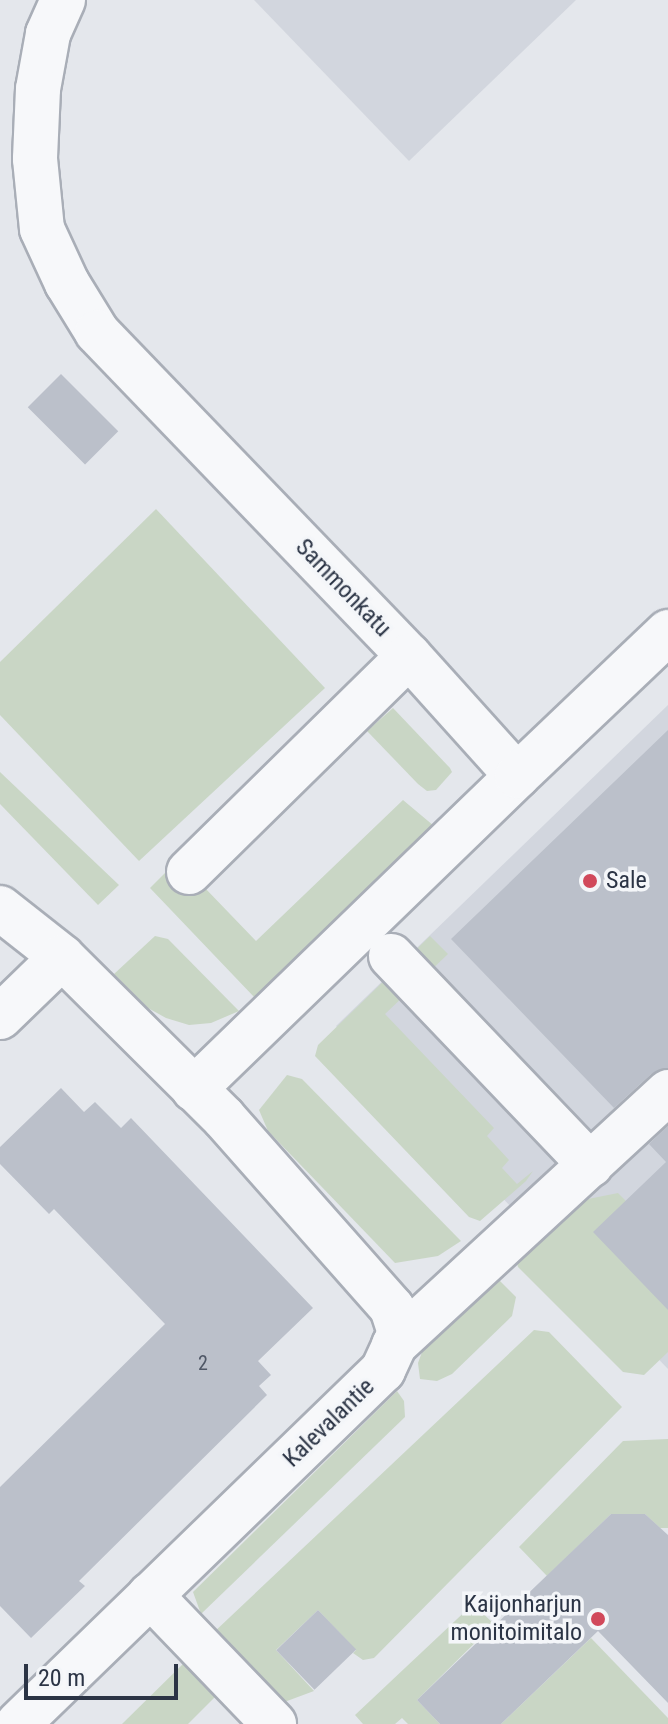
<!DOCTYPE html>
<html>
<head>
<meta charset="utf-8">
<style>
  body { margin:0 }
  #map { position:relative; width:668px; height:1724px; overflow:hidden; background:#e4e7ec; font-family:"Roboto Condensed",sans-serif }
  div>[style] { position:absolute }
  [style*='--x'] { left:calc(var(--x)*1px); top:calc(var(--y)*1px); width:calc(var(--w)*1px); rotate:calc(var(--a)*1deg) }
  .built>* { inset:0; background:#d2d6de }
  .green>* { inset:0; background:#c9d6c5 }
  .building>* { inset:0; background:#bbc0ca; transform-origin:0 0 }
  .roads { filter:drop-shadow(2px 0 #a9aeb7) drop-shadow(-2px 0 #a9aeb7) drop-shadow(0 2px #a9aeb7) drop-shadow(0 -2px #a9aeb7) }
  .minor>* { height:44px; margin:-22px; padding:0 22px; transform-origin:22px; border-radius:22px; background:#f7f8fa }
  .dots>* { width:22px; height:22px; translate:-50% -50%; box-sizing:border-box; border:4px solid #f4f6f9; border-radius:50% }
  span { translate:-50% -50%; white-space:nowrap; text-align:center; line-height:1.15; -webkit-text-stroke:7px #f4f6f9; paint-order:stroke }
  .number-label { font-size:20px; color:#4f5766 }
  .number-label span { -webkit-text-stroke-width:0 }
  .street-label { font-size:24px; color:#2b3445 }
  .poi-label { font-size:24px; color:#2b3445 }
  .left { translate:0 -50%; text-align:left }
  .right { translate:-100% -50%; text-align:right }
  .scale { position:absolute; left:24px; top:1664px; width:154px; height:36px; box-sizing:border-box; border:4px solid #2b3445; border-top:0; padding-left:10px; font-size:24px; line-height:28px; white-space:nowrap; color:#2b3445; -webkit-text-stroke:6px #f4f6f9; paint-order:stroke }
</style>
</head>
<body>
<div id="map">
  <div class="built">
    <i style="clip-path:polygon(254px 0,576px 0,409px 161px)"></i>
    <i style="clip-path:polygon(668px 705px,668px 1369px,336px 1026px)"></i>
  </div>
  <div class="green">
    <i style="clip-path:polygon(156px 509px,325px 688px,139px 861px,0 715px,0 662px)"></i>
    <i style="clip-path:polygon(393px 708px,450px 768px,452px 772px,436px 790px,427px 791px,418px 784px,367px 731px)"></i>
    <i style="clip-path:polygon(0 772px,119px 885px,98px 905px,0 804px)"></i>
    <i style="clip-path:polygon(403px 800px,434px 826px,255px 998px,150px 888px,178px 860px,256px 941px)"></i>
    <i style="clip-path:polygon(155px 936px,168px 939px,239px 1011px,211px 1023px,189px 1025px,166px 1018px,148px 1008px,114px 974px)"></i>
    <i style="clip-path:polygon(430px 936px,448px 954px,385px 1014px,494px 1128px,487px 1136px,509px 1160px,502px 1168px,517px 1184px,533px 1171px,526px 1181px,480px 1221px,469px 1217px,315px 1056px,318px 1045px)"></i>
    <i style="clip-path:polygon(287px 1075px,302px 1079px,461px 1241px,438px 1256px,395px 1263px,268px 1131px,259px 1110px)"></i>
    <i style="clip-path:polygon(618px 1193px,626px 1201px,668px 1310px,668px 1352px,644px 1375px,623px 1372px,518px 1267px,516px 1260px,568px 1203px)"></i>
    <i style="clip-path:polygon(497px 1278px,516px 1297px,512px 1316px,452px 1374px,437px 1381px,420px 1379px,418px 1363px,426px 1341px)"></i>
    <i style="clip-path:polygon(534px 1330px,549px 1332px,622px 1407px,374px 1658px,363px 1660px,353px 1653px,356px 1650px,318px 1610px,276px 1650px,314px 1691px,279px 1704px,212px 1634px)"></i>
    <i style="clip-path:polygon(397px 1391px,404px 1401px,405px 1417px,201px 1614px,193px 1592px)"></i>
    <i style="clip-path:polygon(668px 1439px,668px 1528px,660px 1528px,645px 1514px,611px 1514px,547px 1576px,519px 1547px,623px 1441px)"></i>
    <i style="clip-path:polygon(473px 1604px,494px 1624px,417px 1700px,440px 1724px,408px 1724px,402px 1718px,395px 1724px,363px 1724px,355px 1715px)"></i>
    <i style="clip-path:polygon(591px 1638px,668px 1718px,668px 1724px,501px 1724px)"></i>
    <i style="clip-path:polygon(186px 1661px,216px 1696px,188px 1724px,122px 1724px)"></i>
  </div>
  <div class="building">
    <i style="left:61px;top:374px;width:81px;height:47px;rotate:45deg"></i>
    <i style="clip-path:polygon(668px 730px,668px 1068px,651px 1074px,614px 1108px,451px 939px)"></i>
    <i style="clip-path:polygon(61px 1088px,84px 1112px,95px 1102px,121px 1128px,131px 1118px,313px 1308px,258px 1361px,271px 1375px,259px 1386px,267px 1395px,79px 1581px,85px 1586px,31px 1638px,0 1606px,0 1487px,165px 1324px,54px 1209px,49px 1214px,0 1164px,0 1147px)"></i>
    <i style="clip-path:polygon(668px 1126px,668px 1310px,593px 1232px,666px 1162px,649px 1144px)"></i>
    <i style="clip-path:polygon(611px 1514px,645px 1514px,668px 1535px,668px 1703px,598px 1631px,501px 1724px,440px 1724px,417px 1700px)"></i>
    <i style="left:318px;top:1610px;width:55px;height:58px;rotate:46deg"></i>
  </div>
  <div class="roads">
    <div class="minor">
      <i style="--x:63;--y:0;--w:37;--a:114"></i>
      <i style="--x:48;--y:34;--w:56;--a:100.3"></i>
      <i style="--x:38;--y:89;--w:70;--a:92.5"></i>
      <i style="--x:35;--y:159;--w:70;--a:84.3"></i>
      <i style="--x:42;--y:229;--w:60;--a:65.2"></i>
      <i style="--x:67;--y:283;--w:57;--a:58.5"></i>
      <i style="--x:97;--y:332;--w:450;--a:46.1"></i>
      <i style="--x:409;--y:656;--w:161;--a:48"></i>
      <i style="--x:517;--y:776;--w:450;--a:135.9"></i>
      <i style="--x:517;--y:776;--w:209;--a:-43.6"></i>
      <i style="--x:189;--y:872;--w:308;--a:-44.5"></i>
      <i style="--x:0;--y:908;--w:79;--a:38.3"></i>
      <i style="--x:62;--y:957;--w:228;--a:44.8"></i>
      <i style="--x:224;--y:1118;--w:254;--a:48.5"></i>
      <i style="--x:392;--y:1308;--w:26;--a:72"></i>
      <i style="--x:400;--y:1333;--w:41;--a:114.7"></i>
      <i style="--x:383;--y:1370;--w:508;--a:135.88"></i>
      <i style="--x:391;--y:956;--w:289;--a:46.3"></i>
      <i style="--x:0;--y:1017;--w:86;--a:-44.1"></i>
      <i style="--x:394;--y:1345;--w:373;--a:-42.7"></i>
      <i style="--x:150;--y:1595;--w:179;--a:46.1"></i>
    </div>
  </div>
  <div class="dots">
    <i style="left:590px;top:881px;background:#d1495b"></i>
    <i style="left:598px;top:1619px;background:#d1495b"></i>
  </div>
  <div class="number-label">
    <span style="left:203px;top:1363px">2</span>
  </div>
  <div class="street-label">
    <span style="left:343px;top:588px;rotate:46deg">Sammonkatu</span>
    <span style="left:329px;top:1423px;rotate:-44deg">Kalevalantie</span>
  </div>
  <div class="poi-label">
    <span class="left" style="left:606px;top:881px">Sale</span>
    <span class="right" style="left:582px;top:1619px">Kaijonharjun<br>monitoimitalo</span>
  </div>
  <div class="scale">20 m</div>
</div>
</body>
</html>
